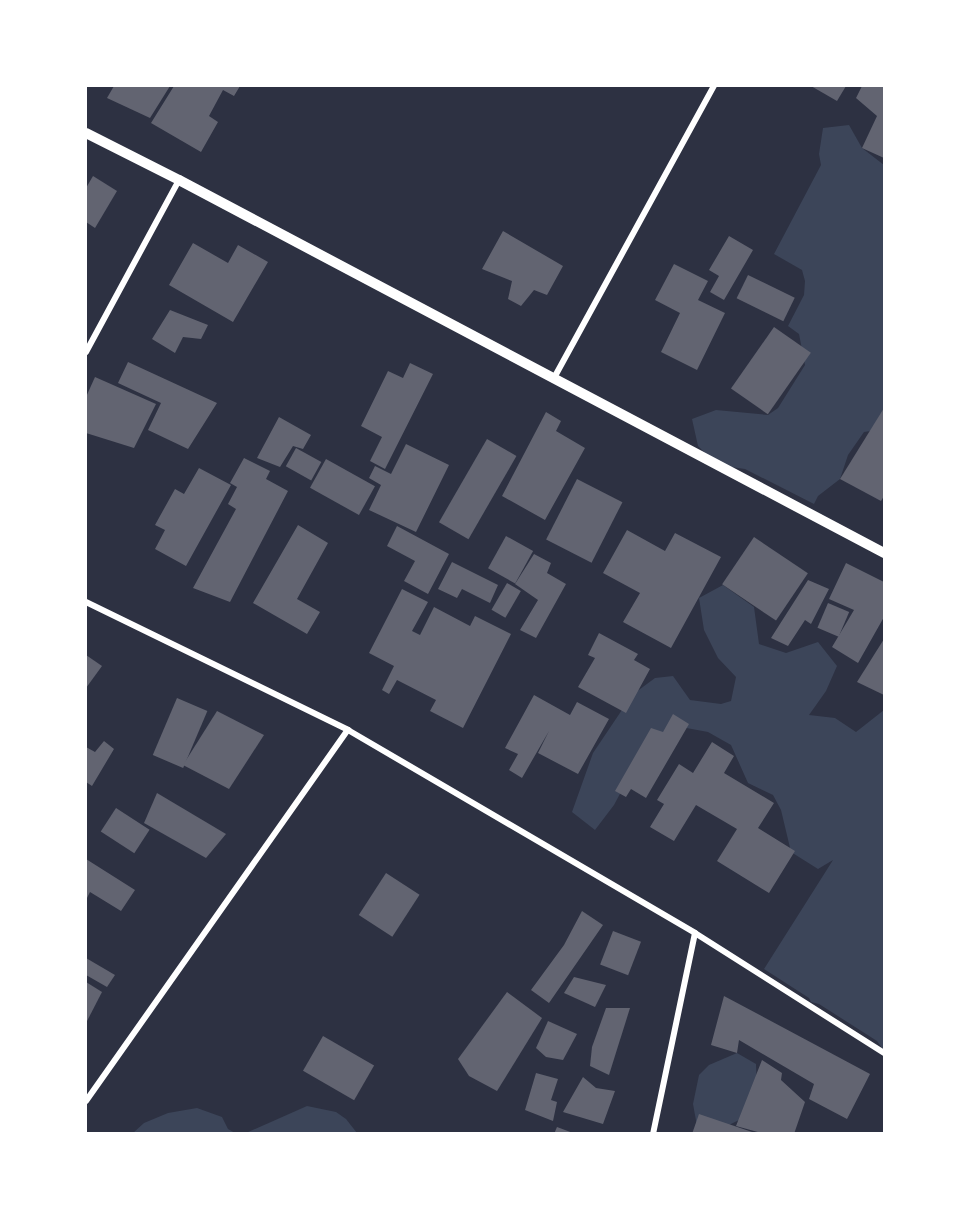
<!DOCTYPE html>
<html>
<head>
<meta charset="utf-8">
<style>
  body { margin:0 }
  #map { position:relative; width:970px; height:1219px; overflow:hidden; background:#2d3142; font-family:"Public Sans",sans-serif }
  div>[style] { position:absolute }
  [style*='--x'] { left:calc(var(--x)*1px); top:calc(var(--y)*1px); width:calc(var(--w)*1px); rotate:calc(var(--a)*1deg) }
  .green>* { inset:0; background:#3c4559 }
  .building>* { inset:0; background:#626471; transform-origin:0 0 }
  .minor>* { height:6px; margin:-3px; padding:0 3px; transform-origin:3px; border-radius:3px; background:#fff }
  .tertiary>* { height:10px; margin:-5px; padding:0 5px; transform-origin:5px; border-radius:5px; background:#fff }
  span { translate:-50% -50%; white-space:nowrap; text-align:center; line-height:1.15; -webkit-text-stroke:4.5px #fff; paint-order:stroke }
  .frame { position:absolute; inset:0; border:87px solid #fff; pointer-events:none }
</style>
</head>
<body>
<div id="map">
  <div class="green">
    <i style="clip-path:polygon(849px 125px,862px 148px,884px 165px,884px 429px,864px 432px,848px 455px,840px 479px,818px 496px,814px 504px,745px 469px,717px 465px,698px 446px,692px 419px,716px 410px,768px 415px,778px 408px,805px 365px,799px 334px,788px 326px,804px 295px,805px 281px,802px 270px,774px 254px,821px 165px,819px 154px,823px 128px)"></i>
    <i style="clip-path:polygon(723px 585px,754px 607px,759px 644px,786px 653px,818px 642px,837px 666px,826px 691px,809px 715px,835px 718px,856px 732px,884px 710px,884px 1051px,877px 1041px,819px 1004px,811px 1002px,809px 998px,764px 969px,833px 860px,818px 869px,791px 852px,781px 810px,773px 795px,748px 783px,731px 745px,708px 732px,681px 727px,630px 775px,614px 805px,595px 830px,572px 812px,593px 753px,632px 695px,655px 678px,673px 676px,690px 700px,721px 704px,731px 701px,736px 677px,718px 658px,704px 630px,699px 598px)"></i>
    <i style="clip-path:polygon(737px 1053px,756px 1064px,757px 1096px,739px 1120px,717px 1131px,697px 1126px,693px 1104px,699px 1075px,709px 1065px)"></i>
    <i style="clip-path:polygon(307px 1106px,336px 1112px,346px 1119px,357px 1133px,246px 1133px)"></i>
    <i style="clip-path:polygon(197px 1108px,222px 1117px,228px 1129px,235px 1133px,133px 1133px,144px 1123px,168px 1113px)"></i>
  </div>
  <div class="building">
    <i style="clip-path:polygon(114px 86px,170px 86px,150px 118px,107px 98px)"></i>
    <i style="clip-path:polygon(174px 86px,240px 86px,234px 96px,223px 90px,209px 116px,218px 122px,201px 152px,151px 123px)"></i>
    <i style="clip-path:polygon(811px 86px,846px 86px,837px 101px)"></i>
    <i style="clip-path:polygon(862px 86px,884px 86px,884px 158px,862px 148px,877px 116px,856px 98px)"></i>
    <i style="clip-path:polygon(93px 176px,117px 191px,95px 228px,86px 222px,86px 188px)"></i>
    <i style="clip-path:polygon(503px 231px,563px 266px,547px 295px,534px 290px,521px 306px,508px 299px,512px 281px,482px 269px)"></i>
    <i style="clip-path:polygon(729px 236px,753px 250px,724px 300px,710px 292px,719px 276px,709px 270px)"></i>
    <i style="clip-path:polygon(193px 243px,228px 263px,238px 245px,268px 262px,233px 322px,169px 285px)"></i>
    <i style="clip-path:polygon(674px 264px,708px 281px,698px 300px,725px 313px,697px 370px,661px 352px,680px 313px,655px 300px)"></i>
    <i style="left:748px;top:275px;width:52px;height:26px;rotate:26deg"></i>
    <i style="clip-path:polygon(170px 310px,208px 325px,201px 339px,183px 337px,175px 353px,152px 339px)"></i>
    <i style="left:774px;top:327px;width:45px;height:75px;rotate:35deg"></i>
    <i style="clip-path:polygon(128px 362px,217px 403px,188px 449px,148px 430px,161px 403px,118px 383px)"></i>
    <i style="clip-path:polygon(410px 363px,433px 374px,385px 469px,370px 461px,382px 437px,361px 426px,388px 371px,403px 378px)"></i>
    <i style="clip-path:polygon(95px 377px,156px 404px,134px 448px,86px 433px,86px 397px)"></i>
    <i style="clip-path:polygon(884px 408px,884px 496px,881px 501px,840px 479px)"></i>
    <i style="clip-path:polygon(546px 412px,561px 421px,556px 431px,585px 448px,545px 520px,502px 496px)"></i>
    <i style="clip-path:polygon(279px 417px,311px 435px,303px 449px,293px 446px,280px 467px,257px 458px)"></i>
    <i style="left:487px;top:439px;width:34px;height:96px;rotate:30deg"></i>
    <i style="clip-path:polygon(406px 444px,449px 465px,416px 532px,369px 510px,381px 485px,369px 478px,375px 466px,391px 474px)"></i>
    <i style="left:296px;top:448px;width:29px;height:21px;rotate:29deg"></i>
    <i style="clip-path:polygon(244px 458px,270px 471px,266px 479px,288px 491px,230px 602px,193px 588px,236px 509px,228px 504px,237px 487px,230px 483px)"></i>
    <i style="left:326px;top:459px;width:56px;height:33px;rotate:29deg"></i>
    <i style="clip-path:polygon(199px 468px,231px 485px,186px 566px,155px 549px,165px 530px,155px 525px,175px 489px,184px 494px)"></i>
    <i style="left:577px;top:479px;width:51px;height:68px;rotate:27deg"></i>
    <i style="clip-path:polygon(298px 525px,328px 543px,297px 599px,320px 612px,307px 634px,253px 603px)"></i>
    <i style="clip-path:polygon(397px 526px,449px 554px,428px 594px,404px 581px,415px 561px,387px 546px)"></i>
    <i style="clip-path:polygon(627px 530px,665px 551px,675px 533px,721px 557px,671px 648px,623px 622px,640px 593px,603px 573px)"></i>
    <i style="left:506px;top:536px;width:31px;height:37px;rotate:29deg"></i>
    <i style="left:754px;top:537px;width:65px;height:57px;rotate:34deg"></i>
    <i style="clip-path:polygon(534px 554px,551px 563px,547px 573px,566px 584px,536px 638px,520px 630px,538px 600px,515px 584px)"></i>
    <i style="clip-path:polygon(452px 562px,498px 585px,490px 603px,462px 589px,457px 598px,438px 589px)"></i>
    <i style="clip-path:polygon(846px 563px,884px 582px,884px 617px,858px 663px,832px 647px,854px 610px,829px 599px)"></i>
    <i style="clip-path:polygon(808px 580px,829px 589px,811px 624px,805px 620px,788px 646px,771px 638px)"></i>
    <i style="left:507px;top:583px;width:16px;height:31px;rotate:30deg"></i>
    <i style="clip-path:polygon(402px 589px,428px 602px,412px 631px,420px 635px,434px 607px,470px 626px,475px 616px,511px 634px,463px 728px,430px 711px,436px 700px,397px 680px,389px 694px,382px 690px,394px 666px,369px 653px)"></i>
    <i style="left:828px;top:603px;width:23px;height:27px;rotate:23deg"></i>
    <i style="clip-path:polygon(599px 633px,638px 654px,634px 660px,650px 669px,626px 713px,578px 687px,595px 658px,588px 655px)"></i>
    <i style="clip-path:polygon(884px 639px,884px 695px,857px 682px)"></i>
    <i style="clip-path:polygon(86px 655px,102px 666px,86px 688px)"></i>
    <i style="clip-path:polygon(534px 695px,570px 715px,577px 702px,609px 719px,578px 774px,538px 753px,549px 731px,522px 778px,509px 770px,518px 754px,505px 748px)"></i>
    <i style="left:177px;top:698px;width:33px;height:62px;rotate:23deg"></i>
    <i style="clip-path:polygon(217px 711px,264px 735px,229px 789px,183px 765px)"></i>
    <i style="clip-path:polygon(673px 714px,689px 724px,646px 798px,631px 789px,626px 797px,615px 791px,651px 728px,663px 732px)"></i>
    <i style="clip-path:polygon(104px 741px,114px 749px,92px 786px,86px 782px,86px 747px,95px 752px)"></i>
    <i style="clip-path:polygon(712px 742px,734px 756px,724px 773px,774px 803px,758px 828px,795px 851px,769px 893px,717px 861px,737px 829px,696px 805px,674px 841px,650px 827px,664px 804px,657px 800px,679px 764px,693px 773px)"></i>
    <i style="clip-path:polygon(157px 793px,226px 834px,206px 858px,144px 823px)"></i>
    <i style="left:116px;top:808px;width:40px;height:28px;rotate:33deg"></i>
    <i style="clip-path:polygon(86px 859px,135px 890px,121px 911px,90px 892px,86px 900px)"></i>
    <i style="left:386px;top:873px;width:40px;height:50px;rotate:33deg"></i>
    <i style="clip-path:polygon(582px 911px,603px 925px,549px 1003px,531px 990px,564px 945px)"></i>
    <i style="left:613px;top:931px;width:30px;height:36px;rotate:21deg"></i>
    <i style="clip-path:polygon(86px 958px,115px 975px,107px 987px,86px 975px)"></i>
    <i style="clip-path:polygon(574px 977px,606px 985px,595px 1007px,564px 993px)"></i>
    <i style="clip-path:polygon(86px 982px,102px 992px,86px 1023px)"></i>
    <i style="clip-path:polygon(507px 992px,542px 1018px,497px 1091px,469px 1076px,458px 1059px)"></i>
    <i style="clip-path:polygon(724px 996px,870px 1074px,847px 1119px,809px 1099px,814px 1084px,739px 1040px,737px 1053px,711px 1045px)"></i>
    <i style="clip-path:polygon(606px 1008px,630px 1008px,609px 1075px,590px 1066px,592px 1047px)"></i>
    <i style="clip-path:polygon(548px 1021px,577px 1034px,563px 1060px,546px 1057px,536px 1048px)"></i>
    <i style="left:323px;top:1036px;width:59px;height:40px;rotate:30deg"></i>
    <i style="clip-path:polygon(762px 1060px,782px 1073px,781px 1080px,805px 1102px,794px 1134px,765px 1134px,736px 1126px)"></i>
    <i style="clip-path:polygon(536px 1073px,558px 1079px,551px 1100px,557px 1102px,553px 1121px,525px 1110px)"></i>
    <i style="clip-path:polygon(583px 1077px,596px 1088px,615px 1091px,603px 1124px,563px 1112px)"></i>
    <i style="clip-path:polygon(699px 1114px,755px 1133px,755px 1134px,692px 1134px)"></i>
    <i style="clip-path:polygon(557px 1127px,573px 1133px,573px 1134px,554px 1134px)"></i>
  </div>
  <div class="minor">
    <i style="--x:86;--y:352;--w:196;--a:-61.6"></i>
    <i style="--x:554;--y:378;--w:333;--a:-61.3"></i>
    <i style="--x:86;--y:602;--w:292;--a:26"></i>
    <i style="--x:348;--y:730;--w:402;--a:30.3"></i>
    <i style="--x:695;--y:933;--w:224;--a:32.4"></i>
    <i style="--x:86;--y:1101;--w:454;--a:-54.8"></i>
    <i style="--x:653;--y:1134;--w:205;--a:-78.2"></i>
  </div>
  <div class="tertiary">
    <i style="--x:86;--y:133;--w:104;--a:26.8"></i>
    <i style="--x:179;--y:180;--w:798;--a:27.88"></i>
  </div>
  <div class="frame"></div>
</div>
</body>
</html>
